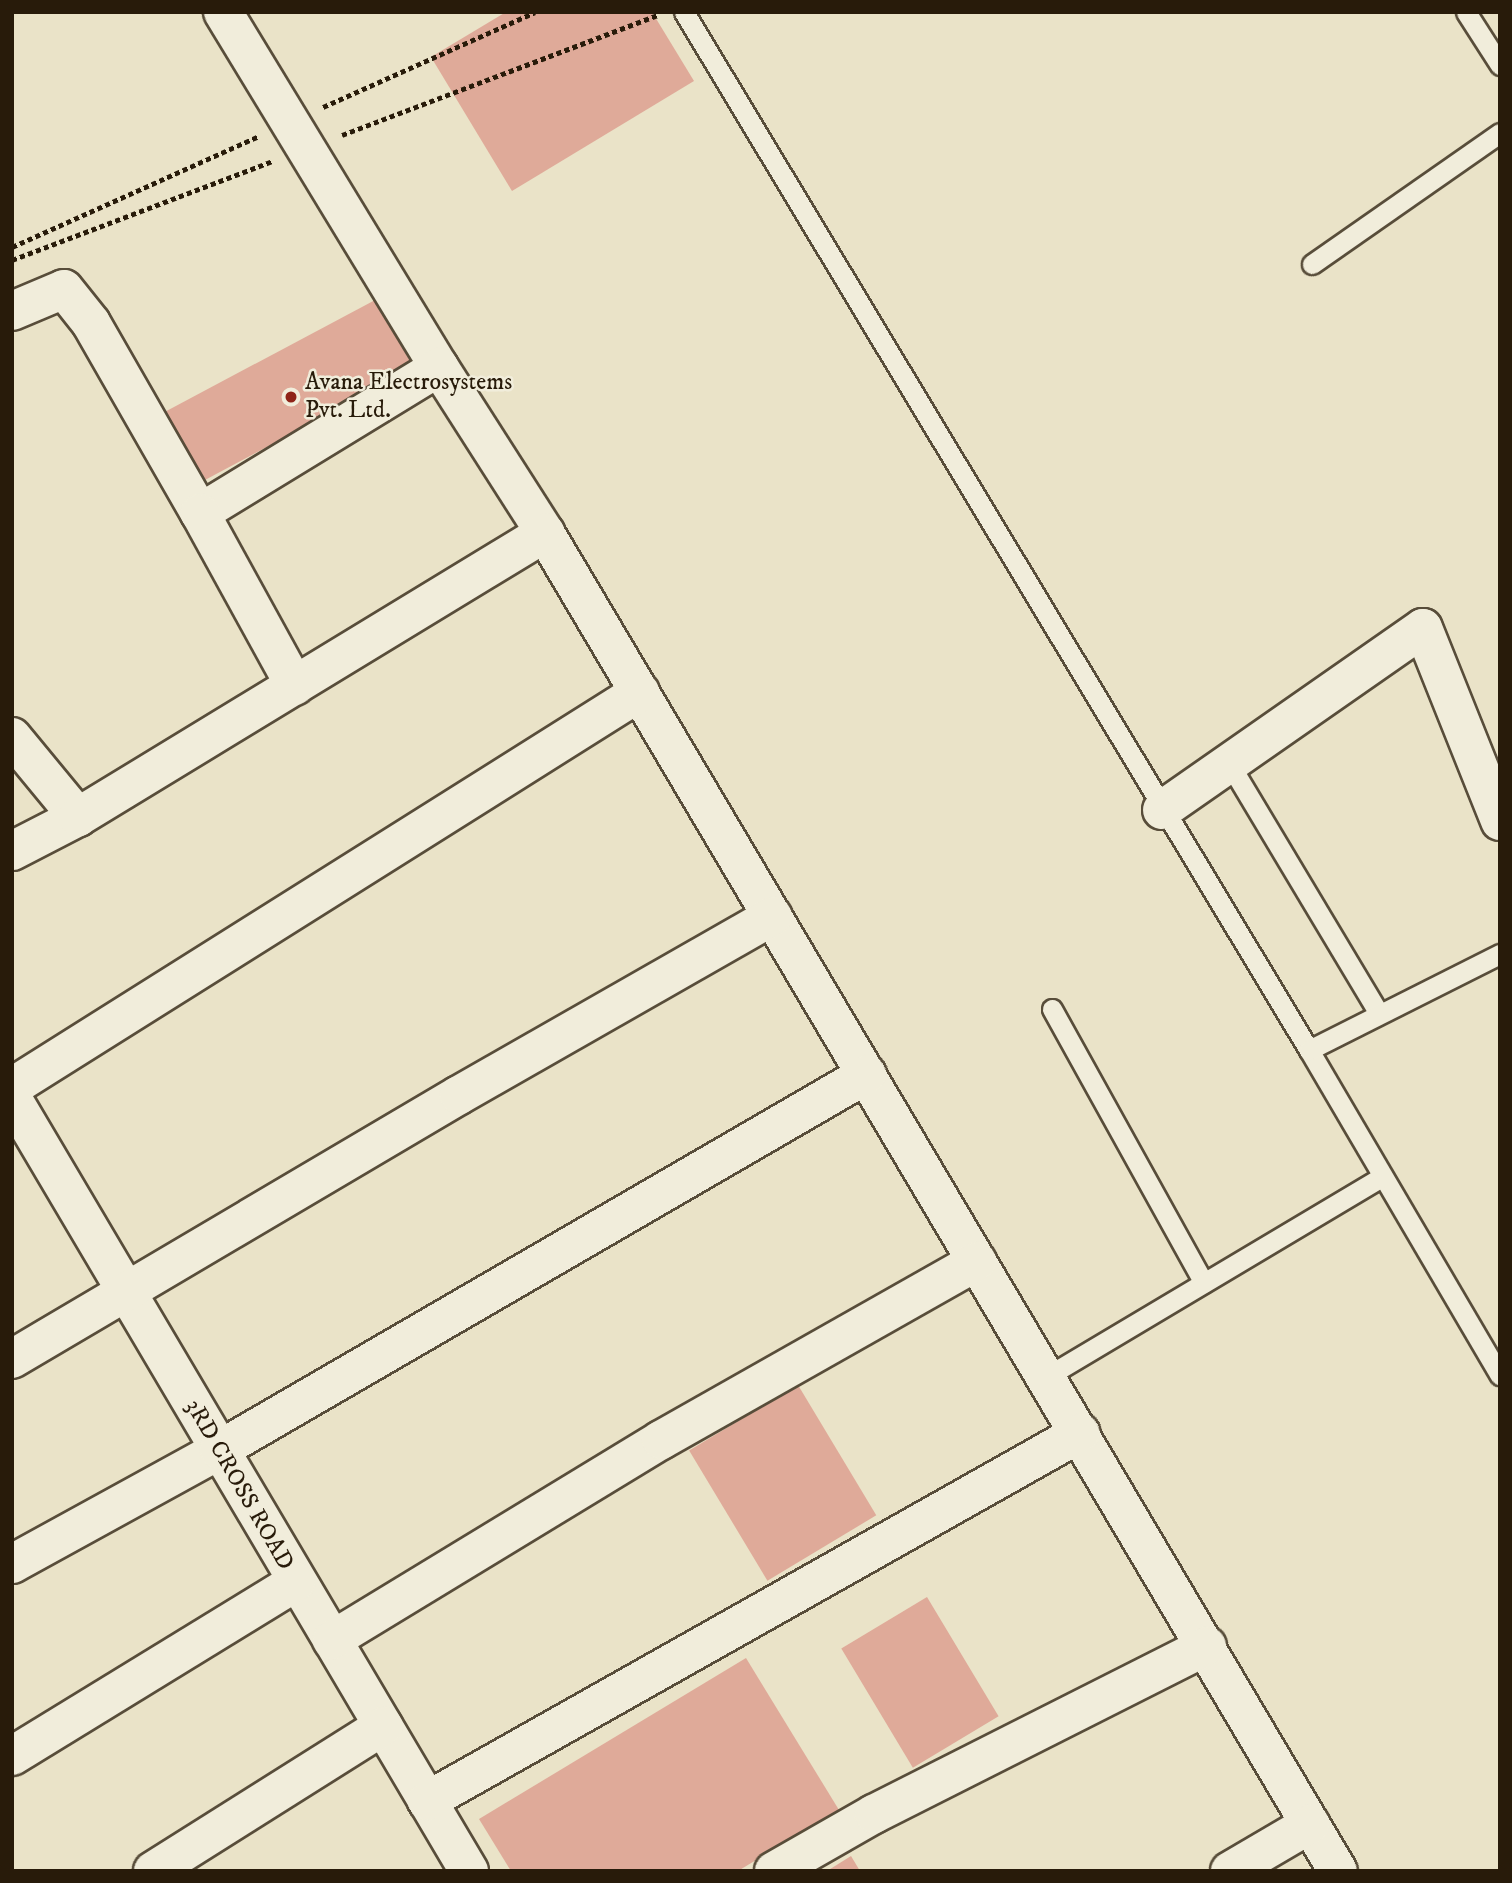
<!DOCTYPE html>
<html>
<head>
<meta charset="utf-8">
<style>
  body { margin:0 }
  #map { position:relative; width:1512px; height:1883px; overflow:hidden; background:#eae3c8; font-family:"IM FELL DW Pica",serif }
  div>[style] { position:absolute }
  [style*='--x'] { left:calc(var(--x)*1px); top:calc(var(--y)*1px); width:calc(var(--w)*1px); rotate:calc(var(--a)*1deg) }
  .building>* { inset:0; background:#dfaa99; transform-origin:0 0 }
  .path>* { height:4.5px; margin-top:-2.25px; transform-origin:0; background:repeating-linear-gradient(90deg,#281b0a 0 5px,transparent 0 8.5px) }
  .roads { filter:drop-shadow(2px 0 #584d3a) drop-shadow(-2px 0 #584d3a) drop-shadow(0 2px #584d3a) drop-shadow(0 -2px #584d3a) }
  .lane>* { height:19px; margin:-9.5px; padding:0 9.5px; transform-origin:9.5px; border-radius:9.5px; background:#f1eddb }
  .street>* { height:38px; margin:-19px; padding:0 19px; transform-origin:19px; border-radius:19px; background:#f1eddb }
  .dots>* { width:19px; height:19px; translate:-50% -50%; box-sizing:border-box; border:4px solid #f1eddb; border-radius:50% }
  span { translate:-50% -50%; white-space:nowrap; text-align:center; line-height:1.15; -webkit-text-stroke:5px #f1eddb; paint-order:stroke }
  .poi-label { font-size:24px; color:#281b0a }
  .left { translate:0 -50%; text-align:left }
  .street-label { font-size:24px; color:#281b0a }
  .frame { position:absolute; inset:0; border:14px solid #281b0a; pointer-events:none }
</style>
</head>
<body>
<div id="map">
  <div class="building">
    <i style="clip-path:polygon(506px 12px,652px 12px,694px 81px,512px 191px,431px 57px)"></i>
    <i style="left:377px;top:299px;width:79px;height:240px;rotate:62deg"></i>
    <i style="left:798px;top:1385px;width:152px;height:127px;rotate:59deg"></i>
    <i style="left:927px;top:1597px;width:139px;height:100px;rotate:59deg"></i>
    <i style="clip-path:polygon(746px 1658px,839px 1810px,738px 1871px,511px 1871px,479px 1819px)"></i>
    <i style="clip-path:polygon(851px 1856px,860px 1871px,827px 1871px)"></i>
  </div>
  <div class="path">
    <i style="--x:323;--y:107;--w:232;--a:-24.1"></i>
    <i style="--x:342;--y:135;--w:338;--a:-20.8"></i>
    <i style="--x:12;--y:247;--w:269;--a:-24.2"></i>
    <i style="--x:12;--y:260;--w:278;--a:-20.8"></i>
  </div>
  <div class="roads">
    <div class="lane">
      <i style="--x:684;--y:12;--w:1212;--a:58.95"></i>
      <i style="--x:1309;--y:1050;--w:377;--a:59.6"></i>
      <i style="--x:1466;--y:12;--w:63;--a:57.3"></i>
      <i style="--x:1312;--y:264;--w:229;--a:-34.9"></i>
      <i style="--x:1229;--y:763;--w:292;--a:59.1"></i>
      <i style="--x:1052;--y:1009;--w:313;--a:61"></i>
      <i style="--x:1309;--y:1050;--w:214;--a:-26.7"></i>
      <i style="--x:1046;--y:1377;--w:391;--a:-30.8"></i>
    </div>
    <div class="street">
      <i style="--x:223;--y:12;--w:416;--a:58.7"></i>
      <i style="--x:439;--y:367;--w:197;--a:57.4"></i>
      <i style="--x:545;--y:533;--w:1555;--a:59.35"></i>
      <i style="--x:12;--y:311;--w:56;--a:-22.9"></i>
      <i style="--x:64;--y:289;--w:43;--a:51.5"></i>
      <i style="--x:91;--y:323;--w:219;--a:60.2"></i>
      <i style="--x:200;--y:513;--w:280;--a:-31.4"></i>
      <i style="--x:200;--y:513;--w:197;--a:61.2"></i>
      <i style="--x:12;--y:737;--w:104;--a:50.5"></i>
      <i style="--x:1162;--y:810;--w:318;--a:-34.9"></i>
      <i style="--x:1423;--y:628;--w:208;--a:68.2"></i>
      <i style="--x:12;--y:851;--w:74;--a:-27.3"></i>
      <i style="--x:78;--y:817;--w:547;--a:-31.31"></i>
      <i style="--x:12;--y:1087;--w:742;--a:-32.17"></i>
      <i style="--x:12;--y:1098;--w:898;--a:59.41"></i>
      <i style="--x:12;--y:1359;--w:519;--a:-30.57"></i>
      <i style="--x:459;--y:1095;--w:361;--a:-29.7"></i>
      <i style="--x:12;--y:1564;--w:236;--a:-28.8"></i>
      <i style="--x:219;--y:1450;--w:749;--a:-30.12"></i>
      <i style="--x:332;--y:1640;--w:385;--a:-31.3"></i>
      <i style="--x:661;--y:1440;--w:363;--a:-29.5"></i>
      <i style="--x:12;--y:1756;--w:333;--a:-31.5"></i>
      <i style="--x:427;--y:1801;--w:750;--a:-29.4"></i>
      <i style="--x:153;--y:1871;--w:272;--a:-32.2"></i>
      <i style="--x:774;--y:1871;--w:115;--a:-29.7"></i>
      <i style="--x:874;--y:1814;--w:373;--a:-26.8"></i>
      <i style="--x:1230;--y:1871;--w:93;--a:-30.4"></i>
    </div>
  </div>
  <div class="dots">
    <i style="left:291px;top:397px;background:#8f2418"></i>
  </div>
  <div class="poi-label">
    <span class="left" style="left:305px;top:397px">Avana Electrosystems<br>Pvt. Ltd.</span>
  </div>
  <div class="street-label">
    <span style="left:239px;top:1485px;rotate:60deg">3RD CROSS ROAD</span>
  </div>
  <div class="frame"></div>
</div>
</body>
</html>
